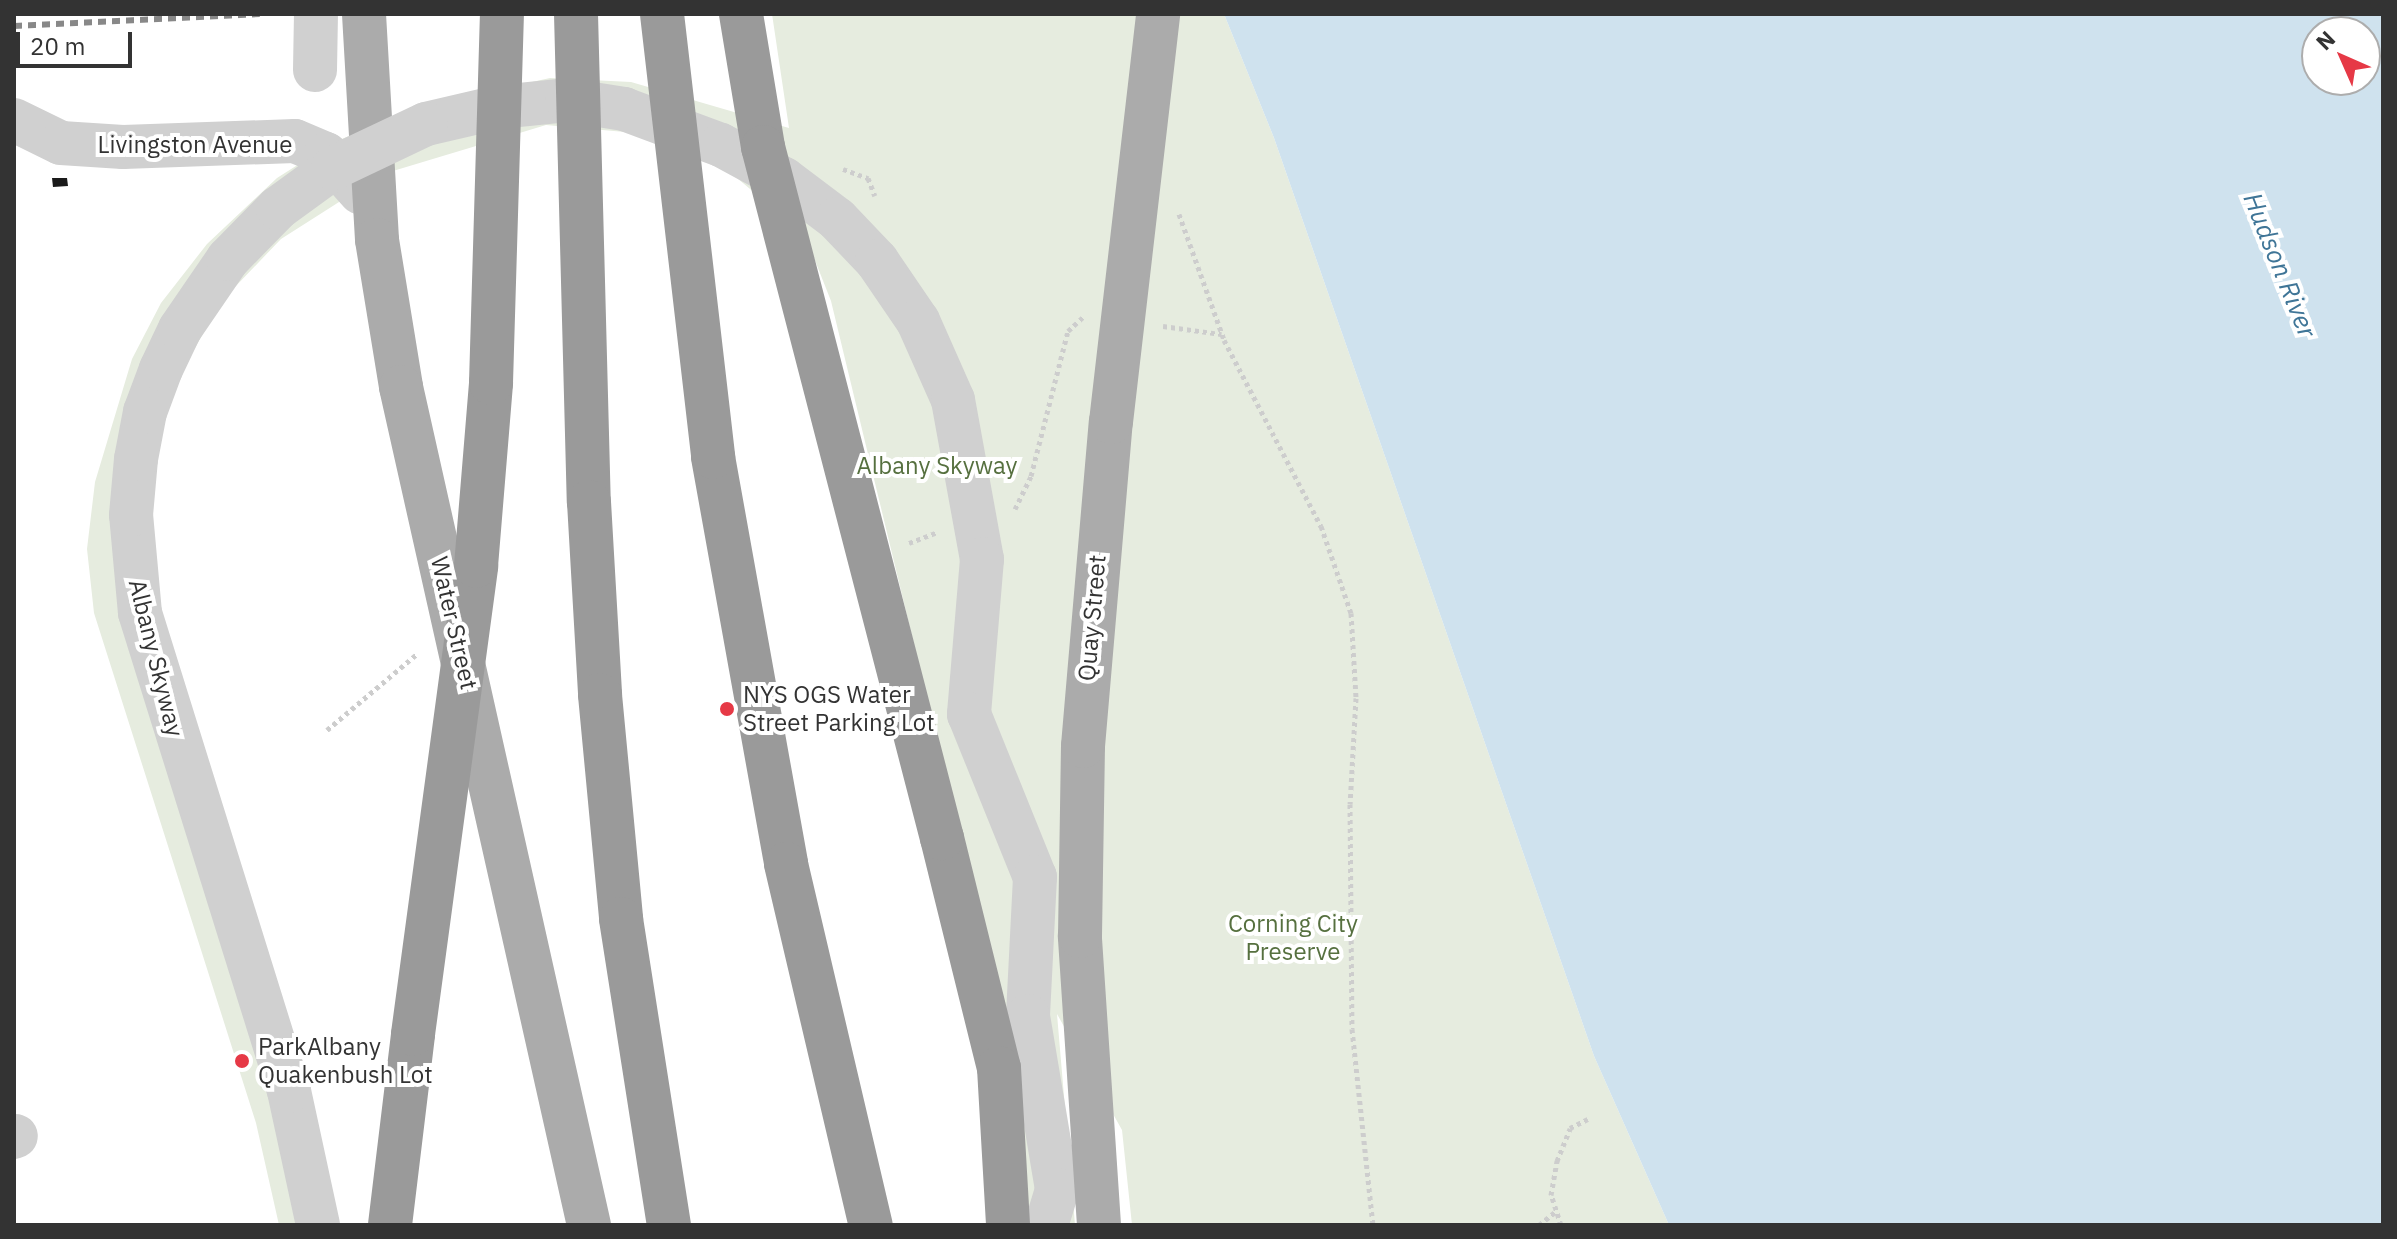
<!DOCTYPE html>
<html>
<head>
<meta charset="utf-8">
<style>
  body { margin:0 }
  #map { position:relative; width:2397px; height:1239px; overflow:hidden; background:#fff; font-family:"IBM Plex Sans",sans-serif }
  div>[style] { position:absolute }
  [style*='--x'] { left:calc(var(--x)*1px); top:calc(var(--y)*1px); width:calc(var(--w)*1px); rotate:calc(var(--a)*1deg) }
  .green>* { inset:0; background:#e6ecdf }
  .water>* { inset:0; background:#cfe2ee }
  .building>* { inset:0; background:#1a1a1a }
  .path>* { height:5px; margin-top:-2.5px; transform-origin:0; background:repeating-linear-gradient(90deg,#cdcdcd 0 4px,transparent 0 8px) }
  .minor>* { height:44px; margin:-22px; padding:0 22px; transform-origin:22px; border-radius:22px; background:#d0d0d0 }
  .major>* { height:44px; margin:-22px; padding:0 22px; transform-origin:22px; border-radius:22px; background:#ababab }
  .highway>* { height:44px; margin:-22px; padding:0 22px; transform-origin:22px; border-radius:22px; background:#9a9a9a }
  .rail>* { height:6px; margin-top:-3px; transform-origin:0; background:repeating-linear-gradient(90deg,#888 0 8px,transparent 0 14px) }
  .minor-bridge>* { height:44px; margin:-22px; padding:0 22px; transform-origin:22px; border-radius:22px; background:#d0d0d0 }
  .highway-bridge>* { height:44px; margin:-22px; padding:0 22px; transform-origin:22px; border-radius:22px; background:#9a9a9a }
  .dots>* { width:22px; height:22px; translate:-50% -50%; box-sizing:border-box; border:4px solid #fff; border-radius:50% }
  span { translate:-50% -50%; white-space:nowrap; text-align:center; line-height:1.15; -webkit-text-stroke:8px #fff; paint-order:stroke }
  .street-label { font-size:24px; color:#333 }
  .park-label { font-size:24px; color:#56703f }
  .poi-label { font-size:24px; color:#333 }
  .left { translate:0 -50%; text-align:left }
  .water-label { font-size:26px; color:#3f7597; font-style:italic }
  .frame { position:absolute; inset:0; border:16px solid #333; pointer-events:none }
  .north { position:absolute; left:2301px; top:16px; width:80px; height:80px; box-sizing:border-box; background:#fff; border:2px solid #adadad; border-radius:50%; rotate:315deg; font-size:22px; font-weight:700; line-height:32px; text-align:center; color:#333 }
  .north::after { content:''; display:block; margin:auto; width:28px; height:36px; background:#e63946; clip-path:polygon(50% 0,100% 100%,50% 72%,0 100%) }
  .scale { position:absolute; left:16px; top:32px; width:116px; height:36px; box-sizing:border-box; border:4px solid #333; border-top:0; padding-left:10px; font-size:24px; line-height:28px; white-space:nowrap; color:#333; -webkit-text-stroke:6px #fff; paint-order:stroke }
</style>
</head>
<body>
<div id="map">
  <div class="green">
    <i style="clip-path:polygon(772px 14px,1224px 14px,1274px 138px,1594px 1056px,1669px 1225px,1132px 1225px,1122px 1130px,1057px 1014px,1075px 1225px,1018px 1225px,926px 694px,831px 301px,805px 235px,737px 178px,694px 153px,625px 132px,546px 125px,383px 174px,281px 239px,233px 289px,204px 332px,176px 382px,157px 439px,142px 566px,328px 1225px,279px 1225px,256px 1123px,94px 613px,87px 549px,95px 482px,132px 359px,161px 303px,207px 244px,277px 178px,332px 143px,422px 106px,550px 78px,631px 82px,789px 128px)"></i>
  </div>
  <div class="water">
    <i style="clip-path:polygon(evenodd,1224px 14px,2383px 14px,2383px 1225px,1669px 1225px,1594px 1056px,1274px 138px,1224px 14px,2317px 32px,2365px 32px,2365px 80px,2317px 80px,2317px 32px)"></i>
  </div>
  <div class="building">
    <i style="clip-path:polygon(52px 178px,67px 178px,68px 186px,53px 187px)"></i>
  </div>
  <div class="path">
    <i style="--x:843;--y:169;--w:27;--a:20"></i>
    <i style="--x:868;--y:178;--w:19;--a:69"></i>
    <i style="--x:1179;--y:214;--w:134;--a:70.3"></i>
    <i style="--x:1224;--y:340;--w:210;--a:62.5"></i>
    <i style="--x:1321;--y:526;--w:92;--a:71"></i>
    <i style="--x:1351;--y:613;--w:85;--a:86.6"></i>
    <i style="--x:1356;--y:698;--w:106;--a:93.2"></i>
    <i style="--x:1350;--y:804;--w:225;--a:89.5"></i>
    <i style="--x:1352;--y:1029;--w:197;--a:83.9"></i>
    <i style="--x:1163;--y:326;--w:59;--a:7.9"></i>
    <i style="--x:1015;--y:509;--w:37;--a:-64"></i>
    <i style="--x:1031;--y:476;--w:150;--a:-75.7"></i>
    <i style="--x:1068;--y:331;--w:22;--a:-43"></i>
    <i style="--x:909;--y:543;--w:30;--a:-21"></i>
    <i style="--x:327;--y:730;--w:119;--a:-40.2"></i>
    <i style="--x:1539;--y:1225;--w:21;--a:-39"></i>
    <i style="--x:1561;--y:1225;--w:32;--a:-108"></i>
    <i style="--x:1551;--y:1195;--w:35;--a:-80"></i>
    <i style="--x:1557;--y:1161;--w:35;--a:-68"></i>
    <i style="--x:1570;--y:1128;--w:20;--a:-27"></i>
  </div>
  <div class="minor">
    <i style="--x:315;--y:70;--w:56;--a:-89"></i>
    <i style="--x:14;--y:120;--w:52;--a:26.1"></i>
    <i style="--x:61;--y:143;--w:62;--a:3.7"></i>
    <i style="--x:123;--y:147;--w:172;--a:-2"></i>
    <i style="--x:295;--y:141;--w:34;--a:23"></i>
    <i style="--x:326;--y:154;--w:52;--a:48.1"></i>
    <i style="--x:426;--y:124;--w:75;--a:-13.1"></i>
    <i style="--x:499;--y:107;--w:68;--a:-5.9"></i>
    <i style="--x:567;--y:100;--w:58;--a:9"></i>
    <i style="--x:624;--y:109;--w:103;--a:20.4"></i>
    <i style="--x:721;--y:145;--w:72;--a:28.4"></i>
    <i style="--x:784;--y:179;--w:66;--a:37"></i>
    <i style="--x:837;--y:219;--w:58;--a:46.4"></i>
    <i style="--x:877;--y:261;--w:73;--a:55.7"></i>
    <i style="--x:918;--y:321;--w:86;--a:66.1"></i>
    <i style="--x:953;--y:400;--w:162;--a:79.7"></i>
    <i style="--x:982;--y:559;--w:156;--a:94.8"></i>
    <i style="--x:969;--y:714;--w:176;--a:68"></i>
    <i style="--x:1035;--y:877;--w:139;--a:92.9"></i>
    <i style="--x:1028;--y:1016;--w:176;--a:80.5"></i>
    <i style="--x:1057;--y:1190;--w:37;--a:107"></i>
    <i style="--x:14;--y:1137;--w:2;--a:-27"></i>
  </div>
  <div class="major">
    <i style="--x:364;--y:14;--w:226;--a:86.7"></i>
    <i style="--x:377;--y:240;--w:149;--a:80.7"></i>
    <i style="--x:401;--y:387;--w:859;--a:77.36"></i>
    <i style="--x:1099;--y:1225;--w:290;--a:-93.8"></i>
    <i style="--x:1080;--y:936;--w:190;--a:-89.1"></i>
    <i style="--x:1083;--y:746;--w:325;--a:-85.1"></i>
    <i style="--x:1111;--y:422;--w:411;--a:-83.4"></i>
  </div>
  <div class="highway">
    <i style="--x:713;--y:457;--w:413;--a:79.8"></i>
    <i style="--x:786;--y:864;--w:371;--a:76.8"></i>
    <i style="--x:942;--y:838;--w:237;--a:76.1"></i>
    <i style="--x:999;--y:1068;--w:157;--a:86.7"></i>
    <i style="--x:390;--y:1225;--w:192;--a:-83.1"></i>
  </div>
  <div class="rail">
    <i style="--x:14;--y:26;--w:246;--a:-2.8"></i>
  </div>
  <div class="minor-bridge">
    <i style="--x:318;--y:1225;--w:137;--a:-102.2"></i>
    <i style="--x:289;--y:1091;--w:501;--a:-107.31"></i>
    <i style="--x:140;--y:613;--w:98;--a:-95.2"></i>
    <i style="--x:131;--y:515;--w:56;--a:-84.9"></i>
    <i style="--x:136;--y:459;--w:48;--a:-79.2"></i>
    <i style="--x:145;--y:412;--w:46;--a:-69.6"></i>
    <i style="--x:161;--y:369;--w:44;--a:-64.6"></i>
    <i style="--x:180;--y:329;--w:85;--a:-55.6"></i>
    <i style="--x:228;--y:259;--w:71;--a:-45.6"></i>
    <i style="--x:278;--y:208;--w:68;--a:-36"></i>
    <i style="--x:333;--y:168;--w:103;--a:-25.3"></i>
  </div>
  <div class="highway-bridge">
    <i style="--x:576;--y:14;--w:488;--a:88.5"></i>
    <i style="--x:589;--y:502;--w:193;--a:86.7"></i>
    <i style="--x:600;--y:695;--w:225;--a:84.6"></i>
    <i style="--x:621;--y:919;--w:310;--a:81.1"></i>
    <i style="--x:662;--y:14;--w:446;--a:83.4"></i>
    <i style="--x:741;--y:14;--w:135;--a:80.6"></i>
    <i style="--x:763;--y:147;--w:714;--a:75.48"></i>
    <i style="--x:413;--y:1034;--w:472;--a:-82.3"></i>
    <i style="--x:476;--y:566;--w:184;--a:-85.3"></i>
    <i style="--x:491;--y:383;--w:369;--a:-88.3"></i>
  </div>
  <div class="dots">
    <i style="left:727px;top:709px;background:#e63946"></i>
    <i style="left:242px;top:1061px;background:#e63946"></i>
  </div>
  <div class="street-label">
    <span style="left:195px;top:145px">Livingston Avenue</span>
    <span style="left:1092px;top:618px;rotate:-85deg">Quay Street</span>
    <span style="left:454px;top:623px;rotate:77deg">Water Street</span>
    <span style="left:156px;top:658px;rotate:76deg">Albany Skyway</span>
  </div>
  <div class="park-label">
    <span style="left:937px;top:466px">Albany Skyway</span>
    <span style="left:1293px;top:938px">Corning City<br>Preserve</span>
  </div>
  <div class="poi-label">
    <span class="left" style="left:743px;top:709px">NYS OGS Water<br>Street Parking Lot</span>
    <span class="left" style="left:258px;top:1061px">ParkAlbany<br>Quakenbush Lot</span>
  </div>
  <div class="water-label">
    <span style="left:2280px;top:265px;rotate:68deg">Hudson River</span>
  </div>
  <div class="frame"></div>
  <div class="north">N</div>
  <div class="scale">20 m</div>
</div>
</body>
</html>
